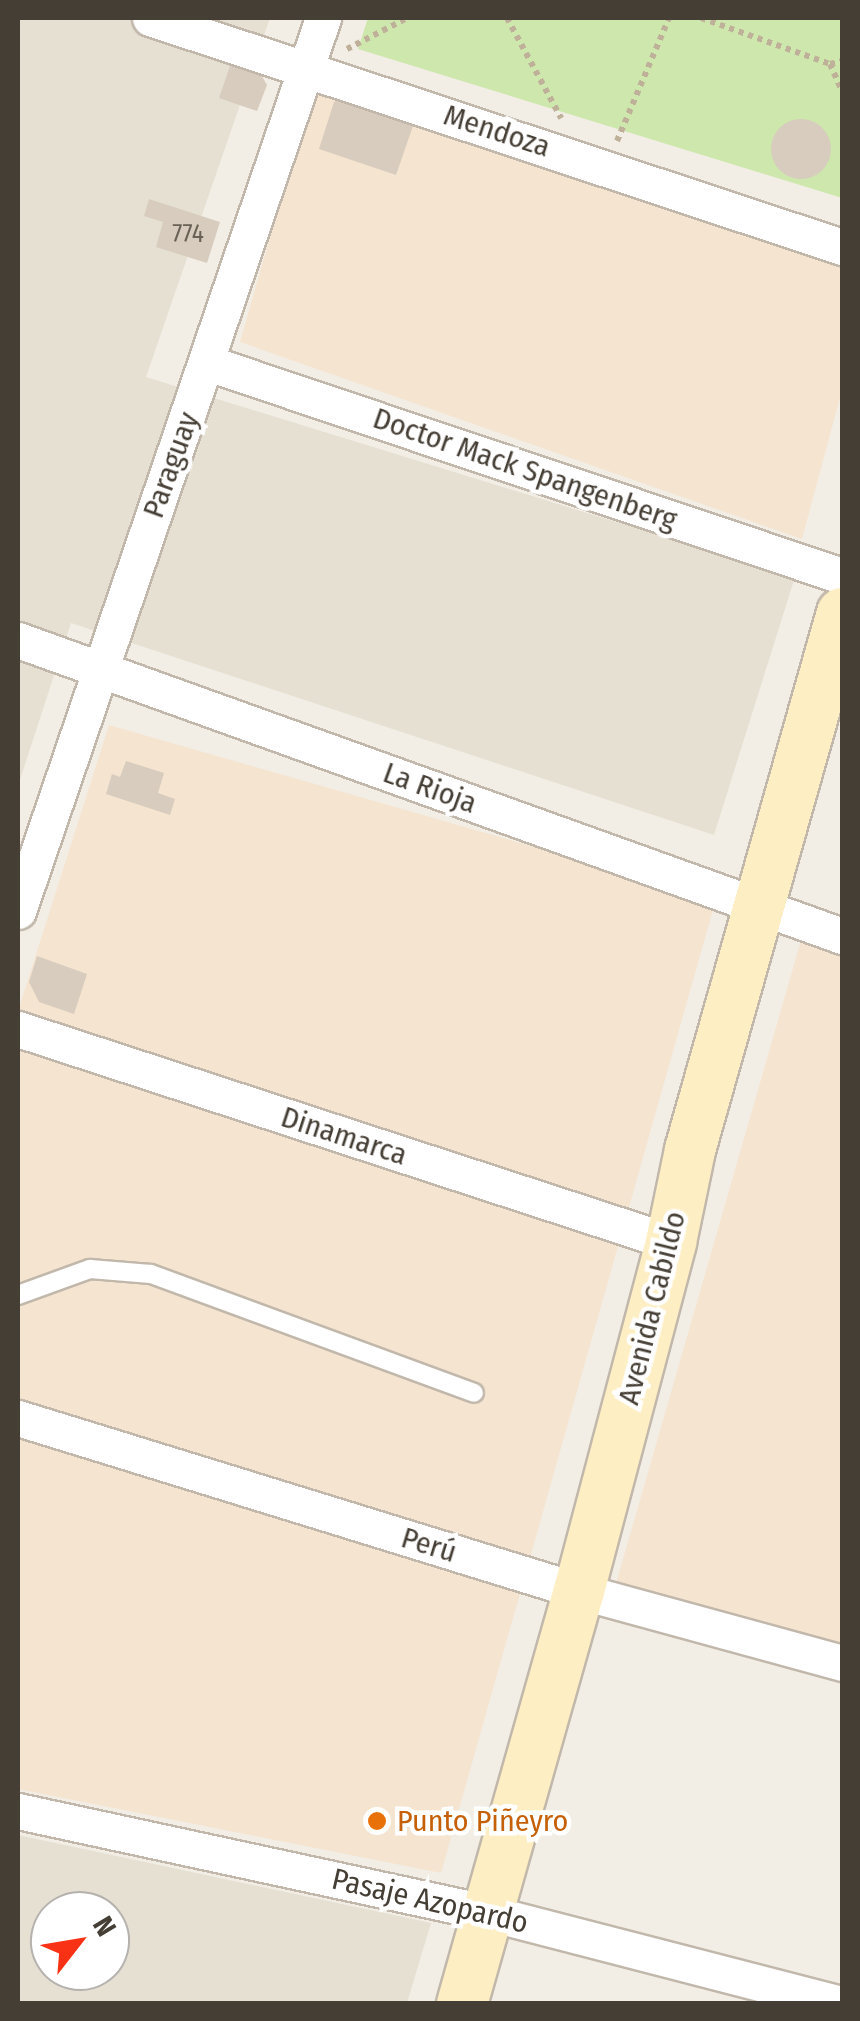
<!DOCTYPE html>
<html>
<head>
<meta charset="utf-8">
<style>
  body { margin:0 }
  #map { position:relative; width:860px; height:2021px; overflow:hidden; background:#f2eee5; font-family:"Fira Sans Condensed",sans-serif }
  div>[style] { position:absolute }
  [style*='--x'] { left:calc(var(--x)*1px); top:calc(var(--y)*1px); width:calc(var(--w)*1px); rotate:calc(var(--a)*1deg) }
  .residential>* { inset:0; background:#e6e0d3 }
  .commercial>* { inset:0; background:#f5e4d0 }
  .green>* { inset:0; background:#cee7ad }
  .building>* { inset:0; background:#d7ccbd }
  .round { border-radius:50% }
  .path>* { height:6px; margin-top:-3px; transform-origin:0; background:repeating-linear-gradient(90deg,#bfb199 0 5px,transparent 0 10px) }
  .roads { filter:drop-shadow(2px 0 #c1b8ab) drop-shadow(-2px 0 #c1b8ab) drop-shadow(0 2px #c1b8ab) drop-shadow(0 -2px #c1b8ab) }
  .lane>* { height:18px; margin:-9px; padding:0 9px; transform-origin:9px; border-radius:9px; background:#fff }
  .street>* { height:35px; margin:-17.5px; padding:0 17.5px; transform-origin:17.5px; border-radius:17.5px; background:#fff }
  .secondary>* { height:50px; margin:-25px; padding:0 25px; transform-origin:25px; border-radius:25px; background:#feeec3 }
  .dots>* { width:28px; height:28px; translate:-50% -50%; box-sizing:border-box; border:5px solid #fff; border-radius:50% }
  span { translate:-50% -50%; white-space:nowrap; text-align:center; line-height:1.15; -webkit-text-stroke:9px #fff; paint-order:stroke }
  .number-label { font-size:25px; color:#6a6257 }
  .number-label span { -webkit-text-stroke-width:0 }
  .street-label { font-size:30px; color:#453e35 }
  .food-label { font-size:30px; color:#c56008 }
  .left { translate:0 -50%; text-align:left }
  .frame { position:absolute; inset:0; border:20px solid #453e35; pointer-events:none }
  .north { position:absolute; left:30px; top:1891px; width:100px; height:100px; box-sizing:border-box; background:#fff; border:2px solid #b5b2ae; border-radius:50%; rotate:59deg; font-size:28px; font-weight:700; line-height:40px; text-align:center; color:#453e35 }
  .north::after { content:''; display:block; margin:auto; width:35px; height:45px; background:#f93215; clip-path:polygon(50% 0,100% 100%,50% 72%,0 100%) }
</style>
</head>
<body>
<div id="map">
  <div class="residential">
    <i style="clip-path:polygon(18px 18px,270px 18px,146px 377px,795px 577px,714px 835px,71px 623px,18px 786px)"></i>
    <i style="clip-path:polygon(evenodd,18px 1835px,431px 1923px,407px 2003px,18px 2003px,18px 1835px,50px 1911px,110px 1911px,110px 1971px,50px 1971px,50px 1911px)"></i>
  </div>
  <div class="commercial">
    <i style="clip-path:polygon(315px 81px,842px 229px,842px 390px,802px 539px,240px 342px)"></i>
    <i style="clip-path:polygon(109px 725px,716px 899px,441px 1873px,18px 1789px,18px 1011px)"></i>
    <i style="clip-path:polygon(802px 937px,842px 949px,842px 1652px,615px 1587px)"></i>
  </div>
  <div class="green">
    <i style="clip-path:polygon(368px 18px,842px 18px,842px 198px,358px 49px)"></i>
  </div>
  <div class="building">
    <i style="clip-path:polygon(231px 63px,260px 73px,267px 85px,257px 111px,219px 98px)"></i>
    <i style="clip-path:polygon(342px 98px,414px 123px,396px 175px,319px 149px,334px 102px)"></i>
    <i class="round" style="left:771px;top:119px;width:60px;height:60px"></i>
    <i style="clip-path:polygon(149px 199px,220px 222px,207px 263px,156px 247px,163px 222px,144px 216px)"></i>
    <i style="clip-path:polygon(126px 761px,164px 773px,158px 793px,175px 799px,170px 815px,106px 794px,112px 774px,120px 777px)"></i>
    <i style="clip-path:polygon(37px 956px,87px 974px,74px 1014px,39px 1002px,29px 982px)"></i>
  </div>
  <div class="path">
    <i style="--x:507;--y:18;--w:114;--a:61.6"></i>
    <i style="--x:701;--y:18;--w:137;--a:19.6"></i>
    <i style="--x:830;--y:64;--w:12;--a:-14"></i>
    <i style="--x:347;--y:49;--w:68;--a:-27.3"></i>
    <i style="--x:830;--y:64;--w:30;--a:66"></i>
    <i style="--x:617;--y:141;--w:134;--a:-67.1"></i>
  </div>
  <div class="roads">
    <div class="lane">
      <i style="--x:18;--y:1295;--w:77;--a:-19.9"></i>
      <i style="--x:90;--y:1269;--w:61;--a:4.7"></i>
      <i style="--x:151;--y:1274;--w:344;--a:20.2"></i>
    </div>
    <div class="street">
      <i style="--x:150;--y:18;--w:729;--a:18.31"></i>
      <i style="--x:208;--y:363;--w:669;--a:18.57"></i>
      <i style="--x:18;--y:640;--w:876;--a:19.76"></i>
      <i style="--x:18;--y:911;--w:944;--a:-71.14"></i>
      <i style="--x:18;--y:1029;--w:687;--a:18.07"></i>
      <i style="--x:18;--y:1418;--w:587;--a:17.14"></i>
      <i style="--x:579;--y:1591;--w:273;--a:15.3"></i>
      <i style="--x:18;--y:1811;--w:482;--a:12.2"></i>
      <i style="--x:489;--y:1913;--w:363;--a:14.5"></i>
    </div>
    <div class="secondary">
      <i style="--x:462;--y:2004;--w:429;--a:-74.2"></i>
      <i style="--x:579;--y:1591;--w:361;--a:-75.2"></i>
      <i style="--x:671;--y:1242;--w:94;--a:-78.3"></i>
      <i style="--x:690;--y:1150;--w:558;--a:-74.2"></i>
    </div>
  </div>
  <div class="dots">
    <i style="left:377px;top:1821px;background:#e8710a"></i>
  </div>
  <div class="number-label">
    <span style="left:188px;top:234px">774</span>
  </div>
  <div class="street-label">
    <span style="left:497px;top:131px;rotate:18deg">Mendoza</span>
    <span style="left:171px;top:465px;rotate:-70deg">Paraguay</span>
    <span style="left:525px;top:469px;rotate:19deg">Doctor Mack Spangenberg</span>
    <span style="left:430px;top:788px;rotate:20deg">La Rioja</span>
    <span style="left:344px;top:1136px;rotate:18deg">Dinamarca</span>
    <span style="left:652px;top:1308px;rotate:-76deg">Avenida Cabildo</span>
    <span style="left:429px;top:1545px;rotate:17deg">Perú</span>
    <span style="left:430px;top:1901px;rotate:13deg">Pasaje Azopardo</span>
  </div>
  <div class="food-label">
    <span class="left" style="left:397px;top:1821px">Punto Piñeyro</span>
  </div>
  <div class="frame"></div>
  <div class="north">N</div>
</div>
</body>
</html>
